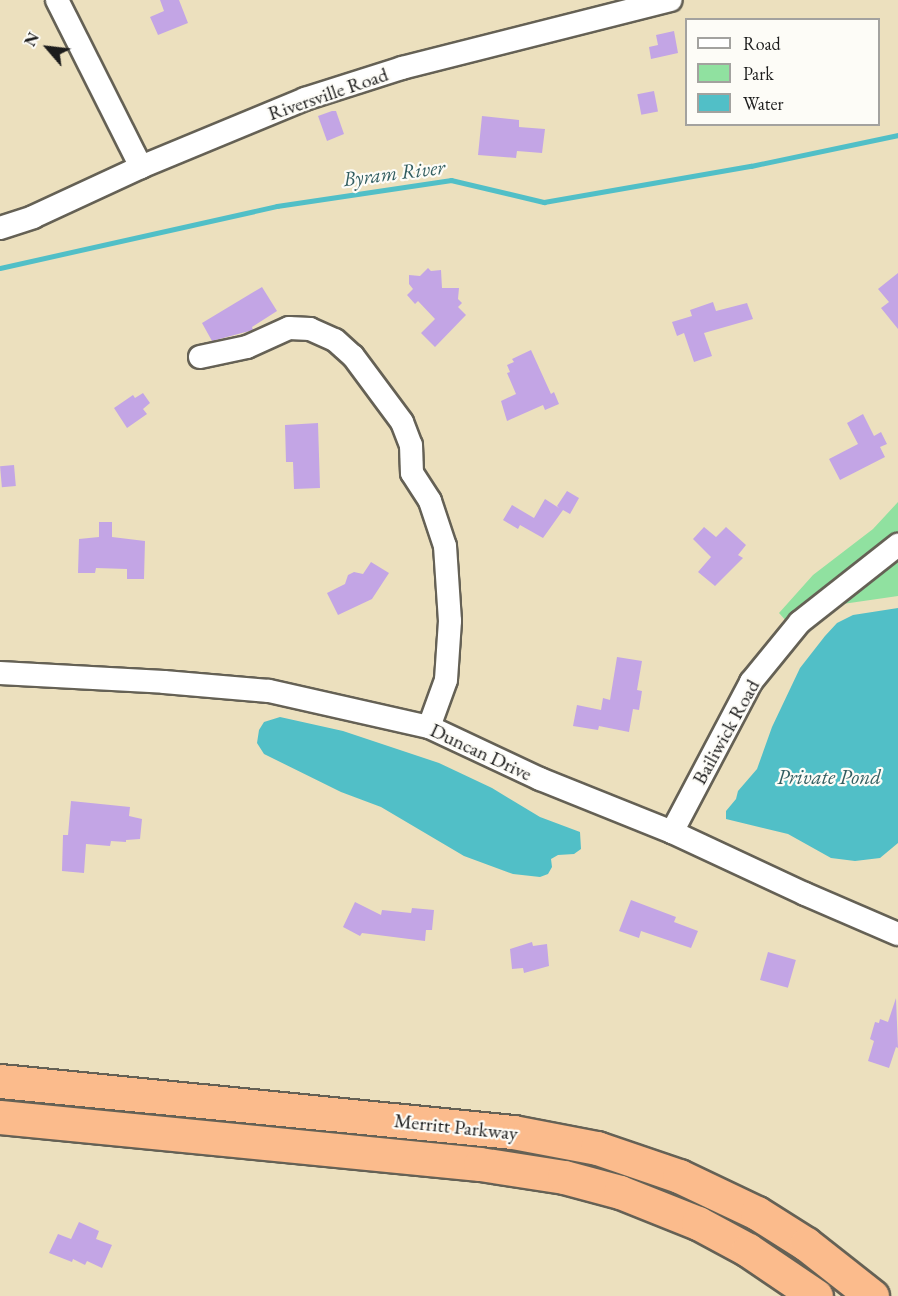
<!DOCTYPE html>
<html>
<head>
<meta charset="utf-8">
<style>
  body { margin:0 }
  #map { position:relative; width:898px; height:1296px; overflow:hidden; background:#ece0be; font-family:"EB Garamond",serif }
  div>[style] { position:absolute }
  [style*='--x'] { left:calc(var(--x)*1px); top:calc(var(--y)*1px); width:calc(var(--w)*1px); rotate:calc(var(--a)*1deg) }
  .green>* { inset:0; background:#90e1a0 }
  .water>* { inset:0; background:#51bfc7 }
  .stream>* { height:4.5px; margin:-2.25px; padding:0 2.25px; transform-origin:2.25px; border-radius:2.25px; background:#51bfc7 }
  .building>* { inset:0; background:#c3a5e5; transform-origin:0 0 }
  .roads { filter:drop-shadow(2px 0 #656155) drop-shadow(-2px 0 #656155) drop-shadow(0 2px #656155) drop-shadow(0 -2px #656155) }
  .minor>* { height:22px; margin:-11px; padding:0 11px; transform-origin:11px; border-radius:11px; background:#fff }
  .highway>* { height:33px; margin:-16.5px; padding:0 16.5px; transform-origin:16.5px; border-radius:16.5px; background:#fbbb8c }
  span { translate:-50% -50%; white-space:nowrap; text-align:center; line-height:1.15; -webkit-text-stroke:4.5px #fdfcf7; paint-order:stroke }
  .street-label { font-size:20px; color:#1c1c1c }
  .water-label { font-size:21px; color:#315d60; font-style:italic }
  .legend { position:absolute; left:685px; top:18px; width:195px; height:108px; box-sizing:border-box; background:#fdfcf7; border:2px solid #a3a29f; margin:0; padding:8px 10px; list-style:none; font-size:18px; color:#1c1c1c }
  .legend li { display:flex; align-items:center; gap:12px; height:30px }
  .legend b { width:30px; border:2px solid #a3a29f }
  .north { position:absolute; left:18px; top:18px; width:60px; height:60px; -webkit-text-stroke:4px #fdfcf7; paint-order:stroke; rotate:298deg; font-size:16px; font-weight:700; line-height:24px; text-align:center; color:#1c1c1c }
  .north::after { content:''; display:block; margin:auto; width:21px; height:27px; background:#1c1c1c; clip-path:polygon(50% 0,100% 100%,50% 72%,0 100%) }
</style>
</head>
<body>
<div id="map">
  <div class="green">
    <i style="clip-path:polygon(898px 502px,898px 596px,822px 607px,797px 633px,779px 613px,813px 575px,873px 529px)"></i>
  </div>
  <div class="water">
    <i style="clip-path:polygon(898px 608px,898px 843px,880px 858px,855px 861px,831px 858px,788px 834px,726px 819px,726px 811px,736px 799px,738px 791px,757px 769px,772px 727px,800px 668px,825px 636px,837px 623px,853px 615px)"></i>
    <i style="clip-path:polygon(280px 717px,343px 731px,439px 763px,492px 788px,540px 817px,580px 832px,581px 849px,574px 854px,558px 855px,551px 859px,552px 867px,548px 874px,540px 877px,513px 874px,464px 856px,381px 807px,341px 792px,264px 754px,257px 743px,259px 730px,264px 722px)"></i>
  </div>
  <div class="stream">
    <i style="--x:0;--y:268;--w:284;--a:-12.6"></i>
    <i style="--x:277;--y:206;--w:176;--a:-8.5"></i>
    <i style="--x:451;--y:180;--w:96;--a:13.3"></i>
    <i style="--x:544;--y:202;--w:210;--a:-9.9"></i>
    <i style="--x:751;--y:166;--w:150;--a:-11.9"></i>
  </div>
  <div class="building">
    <i style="clip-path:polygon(160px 0,179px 0,188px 23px,158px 35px,150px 17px,164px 11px)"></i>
    <i style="clip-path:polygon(674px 31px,678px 53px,651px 59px,649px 47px,658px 45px,656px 35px)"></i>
    <i style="left:654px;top:91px;width:21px;height:17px;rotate:79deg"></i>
    <i style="clip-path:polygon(332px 111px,336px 111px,344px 134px,327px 141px,318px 116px)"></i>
    <i style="clip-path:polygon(482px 116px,519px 120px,519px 127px,545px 129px,542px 153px,517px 151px,516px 158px,478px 155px)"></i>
    <i style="clip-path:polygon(428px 268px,431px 271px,441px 270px,442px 288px,459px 288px,458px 299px,462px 303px,458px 307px,466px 315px,435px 347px,421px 333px,435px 319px,418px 301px,415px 304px,407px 295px,413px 289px,409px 284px,409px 275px,420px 276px)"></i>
    <i style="clip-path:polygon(898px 273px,898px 329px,881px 308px,889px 302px,878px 289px)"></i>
    <i style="clip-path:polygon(262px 287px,277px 311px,252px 327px,253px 330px,212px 341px,202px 323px)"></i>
    <i style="clip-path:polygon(713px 302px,716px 311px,747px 303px,753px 319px,704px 333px,712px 356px,694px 362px,684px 333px,677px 336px,672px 322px,692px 316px,690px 310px)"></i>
    <i style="clip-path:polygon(531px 350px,551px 394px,554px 392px,559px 404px,545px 410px,543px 405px,507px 421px,501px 401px,516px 394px,507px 373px,510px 372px,507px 365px,514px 362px,512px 359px)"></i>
    <i style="clip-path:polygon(143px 393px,150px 403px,143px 409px,147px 414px,127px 428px,114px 408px,133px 395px,135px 398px)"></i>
    <i style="clip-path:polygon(863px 414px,874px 436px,881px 432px,887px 444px,880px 447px,885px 457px,840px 480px,829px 459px,858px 444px,847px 423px)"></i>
    <i style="clip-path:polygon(318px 423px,320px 488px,294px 489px,293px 462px,286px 462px,285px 425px)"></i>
    <i style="left:14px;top:465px;width:21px;height:14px;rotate:85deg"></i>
    <i style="clip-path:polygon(567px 491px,579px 498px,570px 514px,563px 510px,543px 538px,520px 525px,518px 529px,503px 520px,512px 505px,534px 518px,545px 499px,559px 508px,557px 506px)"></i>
    <i style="clip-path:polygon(99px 522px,112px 522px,112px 537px,145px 541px,144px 579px,127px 579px,127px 569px,96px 568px,95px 573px,78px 573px,79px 539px,99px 537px)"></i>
    <i style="clip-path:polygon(704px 527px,716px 537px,726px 527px,746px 545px,738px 555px,743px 558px,715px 586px,698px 572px,711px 557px,693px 539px)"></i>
    <i style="clip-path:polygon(371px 562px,389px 573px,372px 599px,338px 615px,327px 593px,345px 584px,348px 575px,354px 572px,363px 574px)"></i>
    <i style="clip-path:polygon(617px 657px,642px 661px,637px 690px,642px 691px,639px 710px,633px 709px,629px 732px,599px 726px,598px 730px,573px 726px,577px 705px,601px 710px,603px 698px,610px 700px)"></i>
    <i style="clip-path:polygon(71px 801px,130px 807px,129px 816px,142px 819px,140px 839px,126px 840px,126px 842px,111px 841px,110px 846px,86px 844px,84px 873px,62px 871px,63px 835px,68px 835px)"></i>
    <i style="clip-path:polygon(631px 900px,676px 917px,674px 922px,698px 931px,691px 948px,641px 931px,639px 938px,619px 931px)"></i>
    <i style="clip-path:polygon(355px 902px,381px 915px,382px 910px,411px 913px,412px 908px,434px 910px,432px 930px,426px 930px,425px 941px,362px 933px,360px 936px,343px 927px)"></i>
    <i style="clip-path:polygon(532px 942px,533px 946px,547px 944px,549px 966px,524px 973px,523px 968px,512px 969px,510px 949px)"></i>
    <i style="left:768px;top:952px;width:29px;height:29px;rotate:16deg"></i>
    <i style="clip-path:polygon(896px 998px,898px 1048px,896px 1047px,889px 1068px,868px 1061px,874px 1041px,870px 1039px,875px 1022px,879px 1023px,880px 1019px,888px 1022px)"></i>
    <i style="clip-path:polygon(79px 1222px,99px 1231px,96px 1239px,112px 1245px,102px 1268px,87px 1261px,85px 1265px,73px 1259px,72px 1262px,49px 1253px,58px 1234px,71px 1239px)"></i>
  </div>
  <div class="roads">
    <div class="minor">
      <i style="--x:57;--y:0;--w:187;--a:63.3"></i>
      <i style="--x:0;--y:228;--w:35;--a:-18"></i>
      <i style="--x:33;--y:217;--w:119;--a:-24.8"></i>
      <i style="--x:141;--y:167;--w:178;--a:-22.5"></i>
      <i style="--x:305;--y:99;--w:102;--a:-17.7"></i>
      <i style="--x:402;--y:68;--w:277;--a:-14.2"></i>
      <i style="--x:200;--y:357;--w:48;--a:-12"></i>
      <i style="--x:247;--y:347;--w:46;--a:-24.3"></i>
      <i style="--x:289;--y:328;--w:21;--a:3"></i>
      <i style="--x:310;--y:329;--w:27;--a:24"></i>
      <i style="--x:335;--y:340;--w:24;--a:42"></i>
      <i style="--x:353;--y:356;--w:82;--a:53.4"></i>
      <i style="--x:402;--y:422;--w:25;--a:69"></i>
      <i style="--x:411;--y:445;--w:28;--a:88"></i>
      <i style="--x:412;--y:473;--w:33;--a:57"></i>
      <i style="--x:430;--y:501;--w:47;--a:71.6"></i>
      <i style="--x:445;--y:546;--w:75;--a:86.2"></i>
      <i style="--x:450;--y:621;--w:59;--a:93.9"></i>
      <i style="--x:446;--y:680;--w:50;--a:109.9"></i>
      <i style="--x:0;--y:673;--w:164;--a:3.1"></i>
      <i style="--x:164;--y:682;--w:105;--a:4.9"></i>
      <i style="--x:269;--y:691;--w:164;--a:12.7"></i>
      <i style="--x:429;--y:727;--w:123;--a:25.1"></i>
      <i style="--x:540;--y:779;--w:142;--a:21.9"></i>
      <i style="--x:672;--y:832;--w:147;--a:25"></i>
      <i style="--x:805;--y:894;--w:101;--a:23.3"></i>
      <i style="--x:672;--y:832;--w:170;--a:-62.2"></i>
      <i style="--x:751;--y:682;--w:77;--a:-50.8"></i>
      <i style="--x:800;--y:622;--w:125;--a:-38.2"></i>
    </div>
    <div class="highway">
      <i style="--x:0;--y:1081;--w:516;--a:5.68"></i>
      <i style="--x:513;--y:1132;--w:86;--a:10.8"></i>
      <i style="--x:597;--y:1148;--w:87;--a:18.9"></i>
      <i style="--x:679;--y:1176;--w:86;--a:25.4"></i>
      <i style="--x:757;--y:1213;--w:58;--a:32.3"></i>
      <i style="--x:806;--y:1244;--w:84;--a:38.2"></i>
      <i style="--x:0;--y:1117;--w:482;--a:5.6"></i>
      <i style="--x:480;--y:1164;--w:85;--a:8.8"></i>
      <i style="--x:564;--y:1177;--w:58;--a:15"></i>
      <i style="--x:620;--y:1192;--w:84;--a:21.7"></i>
      <i style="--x:698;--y:1223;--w:57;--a:28.4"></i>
      <i style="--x:748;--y:1250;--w:82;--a:34.1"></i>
    </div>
  </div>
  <div class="street-label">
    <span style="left:328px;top:94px;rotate:-19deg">Riversville Road</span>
    <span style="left:726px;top:732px;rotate:-61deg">Bailiwick Road</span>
    <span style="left:481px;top:752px;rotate:25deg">Duncan Drive</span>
    <span style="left:456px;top:1127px;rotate:6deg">Merritt Parkway</span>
  </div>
  <div class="water-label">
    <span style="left:394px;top:173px;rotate:-7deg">Byram River</span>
    <span style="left:829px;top:777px">Private Pond</span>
  </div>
  <ul class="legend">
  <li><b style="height:8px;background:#fff"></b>Road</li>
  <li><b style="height:16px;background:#90e1a0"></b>Park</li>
  <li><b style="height:16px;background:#51bfc7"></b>Water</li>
  </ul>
  <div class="north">N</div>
</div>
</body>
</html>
